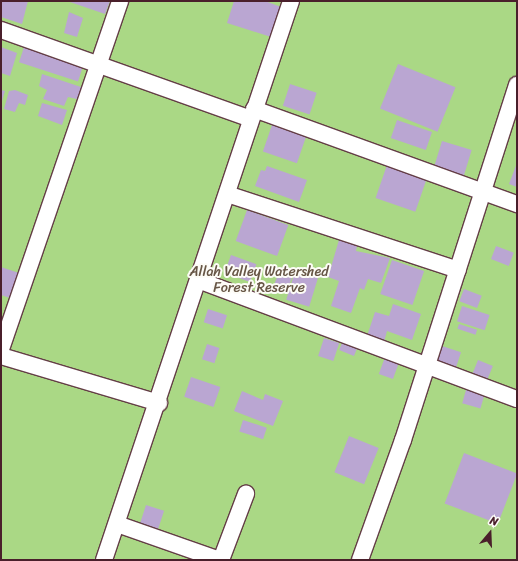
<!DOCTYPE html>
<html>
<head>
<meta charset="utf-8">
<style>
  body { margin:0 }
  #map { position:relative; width:518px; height:561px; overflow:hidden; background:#f7efde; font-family:Sriracha,sans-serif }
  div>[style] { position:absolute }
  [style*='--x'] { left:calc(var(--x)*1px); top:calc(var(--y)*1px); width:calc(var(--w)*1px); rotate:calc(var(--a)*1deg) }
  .green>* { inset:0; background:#aad885; transform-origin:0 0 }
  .building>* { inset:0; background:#baa6d2; transform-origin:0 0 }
  .roads { filter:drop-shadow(1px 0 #643e46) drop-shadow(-1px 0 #643e46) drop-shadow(0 1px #643e46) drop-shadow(0 -1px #643e46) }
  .minor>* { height:16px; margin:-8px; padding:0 8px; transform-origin:8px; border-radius:8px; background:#fff }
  span { translate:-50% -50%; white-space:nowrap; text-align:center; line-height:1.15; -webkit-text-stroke:4px #fdfcf7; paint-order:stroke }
  .park-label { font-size:14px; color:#675646 }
  .frame { position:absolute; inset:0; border:2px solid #4a1f2b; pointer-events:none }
  .north { position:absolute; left:470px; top:513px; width:40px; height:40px; -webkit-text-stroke:3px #fdfcf7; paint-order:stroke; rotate:19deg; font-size:11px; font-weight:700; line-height:16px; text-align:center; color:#4a1f2b }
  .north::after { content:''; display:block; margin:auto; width:14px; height:18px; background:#4a1f2b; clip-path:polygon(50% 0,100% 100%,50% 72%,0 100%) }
</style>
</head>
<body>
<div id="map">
  <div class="green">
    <i style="left:1px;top:1px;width:516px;height:559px"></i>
  </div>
  <div class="building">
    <i style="clip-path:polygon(1px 1px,28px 1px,22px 24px,1px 17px)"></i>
    <i style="clip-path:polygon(67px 1px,110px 1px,105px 14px)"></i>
    <i style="clip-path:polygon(234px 1px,265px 1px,281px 7px,271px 37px,227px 23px)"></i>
    <i style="clip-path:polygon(69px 12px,83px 18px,77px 37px,64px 33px)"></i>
    <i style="clip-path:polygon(1px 47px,17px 53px,10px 76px,1px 73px)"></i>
    <i style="left:24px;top:47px;width:62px;height:16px;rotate:18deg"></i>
    <i style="left:398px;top:64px;width:62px;height:48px;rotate:22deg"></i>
    <i style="clip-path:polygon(42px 74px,84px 88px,81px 100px,68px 97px,64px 106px,43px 99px,47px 90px,39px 86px)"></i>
    <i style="left:290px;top:84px;width:28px;height:23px;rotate:18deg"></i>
    <i style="clip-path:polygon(1px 90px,5px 91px,1px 104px)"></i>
    <i style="clip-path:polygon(15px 90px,28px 95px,25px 105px,19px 103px,15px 112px,4px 109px,9px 91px)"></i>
    <i style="clip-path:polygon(42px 103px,67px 110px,62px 125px,38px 116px)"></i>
    <i style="left:397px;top:120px;width:37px;height:19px;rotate:19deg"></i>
    <i style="left:272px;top:125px;width:36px;height:28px;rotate:19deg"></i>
    <i style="left:442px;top:141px;width:31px;height:27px;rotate:17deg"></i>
    <i style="clip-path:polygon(517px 163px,517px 187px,509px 184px)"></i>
    <i style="left:387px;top:165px;width:42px;height:35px;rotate:19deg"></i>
    <i style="clip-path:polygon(267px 166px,307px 180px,299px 202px,255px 186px,261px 170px,265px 171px)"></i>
    <i style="left:247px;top:210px;width:44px;height:33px;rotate:20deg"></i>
    <i style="clip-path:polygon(339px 240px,357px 246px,356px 251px,390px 258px,381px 283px,368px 279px,364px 290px,360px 288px,351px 313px,331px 306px,339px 281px,328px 277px)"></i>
    <i style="left:496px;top:246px;width:19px;height:14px;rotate:21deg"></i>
    <i style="left:231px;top:255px;width:27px;height:19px;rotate:20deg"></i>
    <i style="left:392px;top:260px;width:34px;height:36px;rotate:19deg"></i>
    <i style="clip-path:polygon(1px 267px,19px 273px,10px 298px,1px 295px)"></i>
    <i style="left:295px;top:271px;width:24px;height:30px;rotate:17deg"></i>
    <i style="left:279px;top:272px;width:14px;height:17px;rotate:21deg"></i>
    <i style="left:464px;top:289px;width:19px;height:13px;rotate:21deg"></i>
    <i style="clip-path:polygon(393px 304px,421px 314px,412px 340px,387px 331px,384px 342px,367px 336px,375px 312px,389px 316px)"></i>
    <i style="left:462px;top:306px;width:29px;height:16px;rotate:18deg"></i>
    <i style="left:208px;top:309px;width:20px;height:14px;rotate:18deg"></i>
    <i style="left:459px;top:324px;width:19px;height:5px;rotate:18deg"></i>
    <i style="left:324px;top:338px;width:16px;height:19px;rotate:18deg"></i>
    <i style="left:344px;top:338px;width:16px;height:13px;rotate:22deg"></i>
    <i style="left:207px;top:344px;width:13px;height:16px;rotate:18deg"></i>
    <i style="left:442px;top:346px;width:20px;height:17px;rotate:18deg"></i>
    <i style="left:385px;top:357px;width:15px;height:18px;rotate:20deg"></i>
    <i style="left:478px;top:360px;width:16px;height:14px;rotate:22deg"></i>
    <i style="left:191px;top:377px;width:31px;height:21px;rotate:19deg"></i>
    <i style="left:468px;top:383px;width:19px;height:21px;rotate:16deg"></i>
    <i style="clip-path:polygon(242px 391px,263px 400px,265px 394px,283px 401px,273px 426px,234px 411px)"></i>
    <i style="left:243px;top:420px;width:25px;height:12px;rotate:18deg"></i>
    <i style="left:349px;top:436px;width:32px;height:39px;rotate:22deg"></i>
    <i style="left:464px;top:453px;width:57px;height:54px;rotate:21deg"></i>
    <i style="left:146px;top:505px;width:19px;height:21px;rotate:18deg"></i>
  </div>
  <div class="roads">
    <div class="minor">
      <i style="--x:1;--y:30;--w:265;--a:19.6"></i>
      <i style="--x:254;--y:109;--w:280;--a:19.9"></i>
      <i style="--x:227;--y:194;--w:243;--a:18.2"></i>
      <i style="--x:198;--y:280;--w:340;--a:20.5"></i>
      <i style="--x:1;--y:349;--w:368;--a:-71.1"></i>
      <i style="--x:1;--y:356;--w:165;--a:16.6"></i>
      <i style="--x:117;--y:524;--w:109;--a:19.3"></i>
      <i style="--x:104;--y:560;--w:589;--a:-71.5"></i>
      <i style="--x:221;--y:560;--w:71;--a:-69.3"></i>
      <i style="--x:360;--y:560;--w:127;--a:-70.3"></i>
      <i style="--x:403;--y:440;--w:373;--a:-72.2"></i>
    </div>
  </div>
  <div class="park-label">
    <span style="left:259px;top:280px">Allah Valley Watershed<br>Forest Reserve</span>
  </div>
  <div class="frame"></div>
  <div class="north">N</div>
</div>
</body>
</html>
